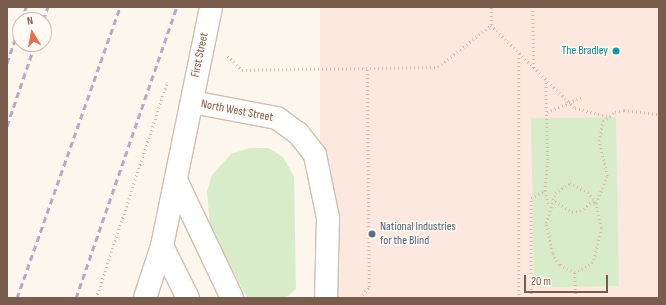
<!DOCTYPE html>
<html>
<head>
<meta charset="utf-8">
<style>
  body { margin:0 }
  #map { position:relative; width:666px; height:305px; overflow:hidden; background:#fdf6ec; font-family:"Sofia Sans Condensed",sans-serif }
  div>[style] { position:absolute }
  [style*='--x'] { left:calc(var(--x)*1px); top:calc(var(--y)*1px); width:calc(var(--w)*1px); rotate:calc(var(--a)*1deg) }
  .commercial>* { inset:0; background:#fde8e0; transform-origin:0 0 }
  .green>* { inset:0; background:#d8ecc9; transform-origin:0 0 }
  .path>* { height:2.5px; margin-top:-1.25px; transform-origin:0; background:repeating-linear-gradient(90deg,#d9b8a5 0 1px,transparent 0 4px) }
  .roads { filter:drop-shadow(1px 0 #d1beb0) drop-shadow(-1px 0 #d1beb0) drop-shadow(0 1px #d1beb0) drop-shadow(0 -1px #d1beb0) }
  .minor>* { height:22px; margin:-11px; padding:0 11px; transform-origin:11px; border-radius:11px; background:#fff }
  .rail>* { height:3px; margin-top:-1.5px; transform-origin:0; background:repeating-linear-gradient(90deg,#b9a8c9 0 6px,transparent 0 10px) }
  .dots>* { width:11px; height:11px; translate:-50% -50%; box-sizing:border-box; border:2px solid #fffaf3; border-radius:50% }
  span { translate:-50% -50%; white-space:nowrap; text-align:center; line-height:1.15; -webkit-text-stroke:3px #fffaf3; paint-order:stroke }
  .culture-label { font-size:12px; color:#0d838f }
  .right { translate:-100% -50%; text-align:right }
  .street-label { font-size:12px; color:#7a5c4d }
  .service-label { font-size:12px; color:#4e5e75 }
  .left { translate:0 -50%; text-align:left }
  .frame { position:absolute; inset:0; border:8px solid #7a5c4d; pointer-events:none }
  .north { position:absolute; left:12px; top:12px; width:40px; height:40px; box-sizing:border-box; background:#fffaf3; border:1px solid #cabbb1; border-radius:50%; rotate:350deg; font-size:11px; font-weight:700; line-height:16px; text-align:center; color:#7a5c4d }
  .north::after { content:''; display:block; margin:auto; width:14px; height:18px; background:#e76f51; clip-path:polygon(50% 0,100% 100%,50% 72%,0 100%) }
  .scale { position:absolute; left:524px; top:275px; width:84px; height:18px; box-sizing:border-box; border:2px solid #7a5c4d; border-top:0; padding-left:5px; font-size:12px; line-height:14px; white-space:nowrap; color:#7a5c4d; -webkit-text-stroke:3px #fffaf3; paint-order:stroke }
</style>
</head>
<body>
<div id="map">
  <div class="commercial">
    <i style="left:320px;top:7px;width:339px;height:291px"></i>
  </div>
  <div class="green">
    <i style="left:616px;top:117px;width:169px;height:85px;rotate:89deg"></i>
    <i style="clip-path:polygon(250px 148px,269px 148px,283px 157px,294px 176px,296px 289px,285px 298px,247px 298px,210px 227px,207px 191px,212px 175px,231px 154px)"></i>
  </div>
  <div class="path">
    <i style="--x:533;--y:7;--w:63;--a:89.1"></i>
    <i style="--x:491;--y:25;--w:118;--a:44.7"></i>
    <i style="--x:575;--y:108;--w:33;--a:14"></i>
    <i style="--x:519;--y:54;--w:244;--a:90"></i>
    <i style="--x:228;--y:56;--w:20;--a:45"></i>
    <i style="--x:242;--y:70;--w:196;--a:-0.9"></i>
    <i style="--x:438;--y:67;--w:68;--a:-38.4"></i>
    <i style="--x:491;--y:25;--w:18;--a:-90"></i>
    <i style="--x:546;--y:83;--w:79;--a:88.5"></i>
    <i style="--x:548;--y:162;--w:29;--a:96"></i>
    <i style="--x:545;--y:191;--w:14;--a:73"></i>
    <i style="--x:547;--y:112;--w:38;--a:-23"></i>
    <i style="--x:570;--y:183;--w:20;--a:27"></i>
    <i style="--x:588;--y:192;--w:14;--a:54"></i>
    <i style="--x:596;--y:203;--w:26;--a:77"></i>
    <i style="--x:602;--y:228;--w:36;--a:104"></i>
    <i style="--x:593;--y:263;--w:21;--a:151"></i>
    <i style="--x:575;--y:273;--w:18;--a:-153"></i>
    <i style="--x:559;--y:265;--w:14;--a:-120"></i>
    <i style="--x:552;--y:253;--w:31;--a:-101"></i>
    <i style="--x:546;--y:223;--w:31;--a:-73"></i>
    <i style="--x:555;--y:193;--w:18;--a:-34"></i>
    <i style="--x:552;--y:199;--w:24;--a:33"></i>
    <i style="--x:572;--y:212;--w:8;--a:-7"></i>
    <i style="--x:580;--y:211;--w:18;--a:-38"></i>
    <i style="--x:596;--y:203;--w:29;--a:-68"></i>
    <i style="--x:607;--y:176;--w:36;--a:-103"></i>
    <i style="--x:599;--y:141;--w:20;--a:-79"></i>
    <i style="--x:603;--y:121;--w:15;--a:-37"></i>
    <i style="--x:615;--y:112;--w:9;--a:-13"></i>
    <i style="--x:624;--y:110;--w:35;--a:7"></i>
    <i style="--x:575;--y:273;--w:25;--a:88"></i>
    <i style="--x:96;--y:298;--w:227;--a:-71.8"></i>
    <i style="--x:360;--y:298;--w:14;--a:-51"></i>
    <i style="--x:369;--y:287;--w:219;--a:-90.5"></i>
    <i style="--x:531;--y:298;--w:100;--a:-90"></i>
    <i style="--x:531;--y:198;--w:16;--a:-27"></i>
  </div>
  <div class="roads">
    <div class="minor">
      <i style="--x:192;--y:102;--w:86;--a:10.7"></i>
      <i style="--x:277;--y:118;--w:26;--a:36"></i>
      <i style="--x:298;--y:133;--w:28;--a:52"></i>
      <i style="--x:315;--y:155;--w:64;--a:78.3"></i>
      <i style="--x:328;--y:218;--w:80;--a:91.4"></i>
      <i style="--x:176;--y:180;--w:131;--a:64.6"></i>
      <i style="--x:162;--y:246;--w:58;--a:63.4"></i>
      <i style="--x:145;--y:298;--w:55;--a:-71.9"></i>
      <i style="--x:162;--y:246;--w:244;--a:-78.4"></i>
    </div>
  </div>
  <div class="rail">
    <i style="--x:22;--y:20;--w:14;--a:-73"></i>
    <i style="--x:43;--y:20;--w:14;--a:-69"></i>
    <i style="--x:7;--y:63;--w:40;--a:-71.1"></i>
    <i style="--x:7;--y:126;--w:87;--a:-71.1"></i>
    <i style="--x:17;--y:298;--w:309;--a:-70.5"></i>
    <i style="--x:76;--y:298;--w:308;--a:-70.9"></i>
  </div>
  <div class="dots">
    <i style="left:616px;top:51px;background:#0f9aa8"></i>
    <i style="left:372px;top:234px;background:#5c6f8a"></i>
  </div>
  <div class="culture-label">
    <span class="right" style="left:608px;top:51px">The Bradley</span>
  </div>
  <div class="street-label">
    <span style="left:200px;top:55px;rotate:-78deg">First Street</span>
    <span style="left:237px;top:111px;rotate:11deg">North West Street</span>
  </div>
  <div class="service-label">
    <span class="left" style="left:380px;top:234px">National Industries<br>for the Blind</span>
  </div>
  <div class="frame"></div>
  <div class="north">N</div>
  <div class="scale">20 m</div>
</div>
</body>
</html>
